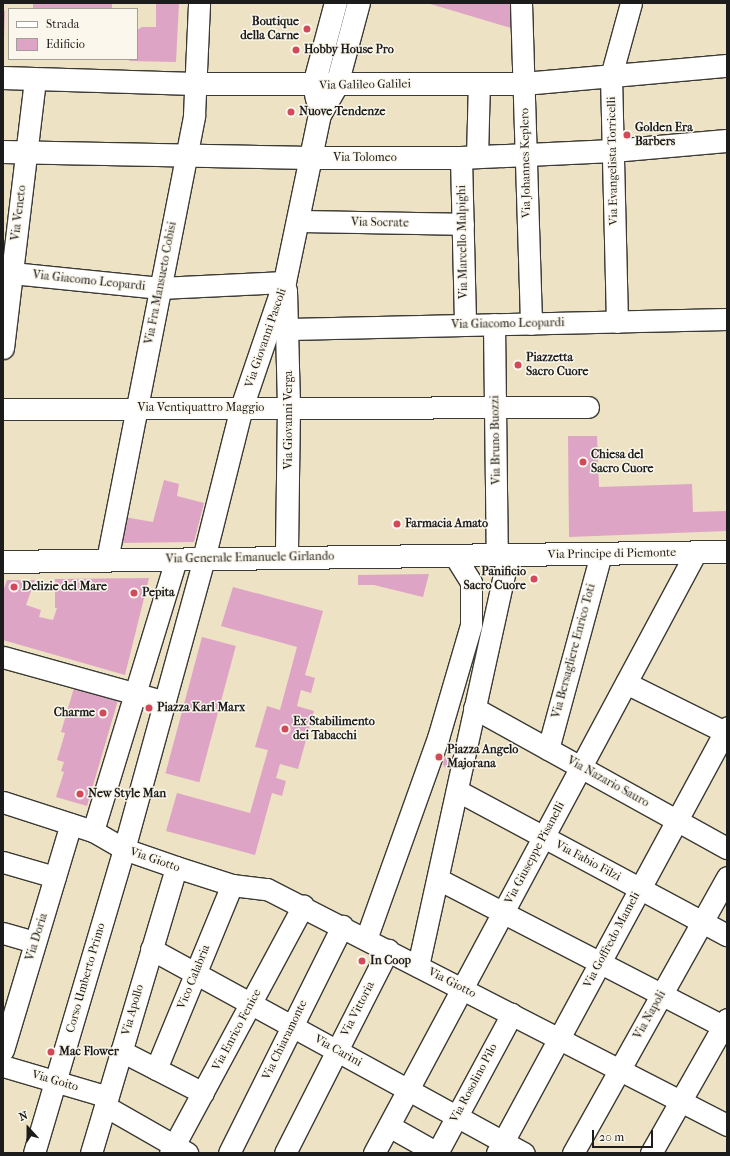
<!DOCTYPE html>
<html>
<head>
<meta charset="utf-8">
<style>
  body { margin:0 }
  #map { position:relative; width:730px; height:1156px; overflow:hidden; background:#ede2c3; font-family:"IM FELL French Canon",serif }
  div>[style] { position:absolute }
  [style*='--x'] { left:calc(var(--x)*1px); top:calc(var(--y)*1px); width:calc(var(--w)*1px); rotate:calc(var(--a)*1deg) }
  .building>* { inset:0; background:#dea4c5; transform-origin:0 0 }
  .roads { filter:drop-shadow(1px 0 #3b3a35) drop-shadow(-1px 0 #3b3a35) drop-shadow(0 1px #3b3a35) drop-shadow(0 -1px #3b3a35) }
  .street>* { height:21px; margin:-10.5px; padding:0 10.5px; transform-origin:10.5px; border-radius:10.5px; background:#fff }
  .secondary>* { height:22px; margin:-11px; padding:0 11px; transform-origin:11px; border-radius:11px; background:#fff }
  .dots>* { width:11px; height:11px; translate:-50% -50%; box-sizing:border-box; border:2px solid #fbf7ec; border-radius:50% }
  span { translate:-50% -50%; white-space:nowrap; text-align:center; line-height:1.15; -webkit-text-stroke:3px #fbf7ec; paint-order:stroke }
  .poi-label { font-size:12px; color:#1c1c1c; font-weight:700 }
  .right { translate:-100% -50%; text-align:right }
  .left { translate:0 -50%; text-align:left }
  .street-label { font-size:12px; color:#1c1c1c }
  .frame { position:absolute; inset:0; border:4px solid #1c1c1c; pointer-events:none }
  .legend { position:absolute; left:8px; top:8px; width:130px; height:52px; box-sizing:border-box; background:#fbf7ec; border:1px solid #a29f99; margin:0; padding:5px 7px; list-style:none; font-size:12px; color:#1c1c1c }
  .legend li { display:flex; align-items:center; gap:8px; height:20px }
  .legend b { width:20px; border:1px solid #a29f99 }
  .north { position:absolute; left:8px; top:1108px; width:40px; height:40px; -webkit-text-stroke:3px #fbf7ec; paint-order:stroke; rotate:339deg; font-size:11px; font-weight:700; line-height:16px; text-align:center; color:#1c1c1c }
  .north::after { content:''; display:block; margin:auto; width:14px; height:18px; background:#1c1c1c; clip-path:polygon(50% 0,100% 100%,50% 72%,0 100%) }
  .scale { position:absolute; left:592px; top:1130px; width:61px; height:18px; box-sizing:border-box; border:2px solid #1c1c1c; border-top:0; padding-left:5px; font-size:12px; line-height:14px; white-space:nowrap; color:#1c1c1c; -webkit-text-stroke:3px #fbf7ec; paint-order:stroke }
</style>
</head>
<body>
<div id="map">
  <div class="building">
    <i style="left:33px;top:3px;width:79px;height:6px"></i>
    <i style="clip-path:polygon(156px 3px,179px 3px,176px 62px,129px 61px,129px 59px,137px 59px,137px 30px,142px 27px,156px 27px)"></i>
    <i style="clip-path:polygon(427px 3px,510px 3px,511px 28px)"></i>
    <i style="clip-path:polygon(3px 11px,5px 11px,4px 38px,3px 38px)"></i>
    <i style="clip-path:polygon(568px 436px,597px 436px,599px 487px,692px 484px,693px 512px,727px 511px,727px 531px,569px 537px)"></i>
    <i style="clip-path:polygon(164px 480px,179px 484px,177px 496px,204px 503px,194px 542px,119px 543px,124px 517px,153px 522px)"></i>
    <i style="clip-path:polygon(429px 574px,423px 597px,374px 585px,358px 585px,358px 575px)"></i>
    <i style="clip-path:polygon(149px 578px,125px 675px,3px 640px,3px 591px,7px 580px,35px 580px,26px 605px,41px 610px,39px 617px,53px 620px,57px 608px,55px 608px,55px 579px)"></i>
    <i style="clip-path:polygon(233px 587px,323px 611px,305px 675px,315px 678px,311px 693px,301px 690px,297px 706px,314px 711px,298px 769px,280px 764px,276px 778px,286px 781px,282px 796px,272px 793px,255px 855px,166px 831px,177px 793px,250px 813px,268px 750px,255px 747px,267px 706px,280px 710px,297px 647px,221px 626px)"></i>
    <i style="left:202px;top:637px;width:35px;height:141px;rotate:15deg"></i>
    <i style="clip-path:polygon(74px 688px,118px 700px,87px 806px,56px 797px,64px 772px,61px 771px,64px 762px,57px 760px,65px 733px,61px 732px)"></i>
    <i style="clip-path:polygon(449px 756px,454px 757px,451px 770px,445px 768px,443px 764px,444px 758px)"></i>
  </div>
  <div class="roads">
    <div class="street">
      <i style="--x:521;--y:3;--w:321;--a:88.2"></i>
      <i style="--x:477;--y:157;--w:74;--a:-88.5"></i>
      <i style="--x:461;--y:158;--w:167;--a:88.6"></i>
      <i style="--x:297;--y:221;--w:166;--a:1"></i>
      <i style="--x:12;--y:273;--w:149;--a:5.8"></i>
      <i style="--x:160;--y:288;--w:125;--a:-2.7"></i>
      <i style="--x:617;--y:322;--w:246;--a:-91.4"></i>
      <i style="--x:611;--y:76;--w:76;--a:-74.7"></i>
      <i style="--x:494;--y:324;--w:231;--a:89.3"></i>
      <i style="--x:289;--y:329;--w:438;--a:-1.3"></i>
      <i style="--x:3;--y:348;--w:271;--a:-83.2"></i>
      <i style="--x:3;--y:409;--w:585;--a:-0.2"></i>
      <i style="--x:107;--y:560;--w:453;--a:-78.9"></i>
      <i style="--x:194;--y:115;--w:112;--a:-87.4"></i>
      <i style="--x:3;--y:657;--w:168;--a:15.5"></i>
      <i style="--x:626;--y:683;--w:113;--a:26.3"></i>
      <i style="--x:474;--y:708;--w:289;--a:29"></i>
      <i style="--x:548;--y:749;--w:202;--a:-74.8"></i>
      <i style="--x:458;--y:791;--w:305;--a:28.2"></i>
      <i style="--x:3;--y:802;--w:95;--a:17.9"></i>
      <i style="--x:93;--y:831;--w:36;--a:30"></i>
      <i style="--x:124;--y:849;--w:55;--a:19.1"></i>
      <i style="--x:176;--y:867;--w:59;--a:17.8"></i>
      <i style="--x:232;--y:885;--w:35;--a:7"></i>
      <i style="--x:267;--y:889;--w:517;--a:27.16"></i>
      <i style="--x:93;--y:831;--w:284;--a:-73"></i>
      <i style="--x:3;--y:862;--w:54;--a:16.1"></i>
      <i style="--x:438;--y:879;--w:325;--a:27.3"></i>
      <i style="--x:3;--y:933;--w:33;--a:16"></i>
      <i style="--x:366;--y:939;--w:214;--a:-70.3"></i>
      <i style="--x:438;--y:738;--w:118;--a:-73.7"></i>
      <i style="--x:471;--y:625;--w:43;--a:-90"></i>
      <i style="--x:471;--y:582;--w:31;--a:-122"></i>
      <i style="--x:151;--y:949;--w:425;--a:28.7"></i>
      <i style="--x:418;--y:966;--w:421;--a:-77.6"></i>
      <i style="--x:3;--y:1050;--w:236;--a:-73.3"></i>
      <i style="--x:121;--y:1051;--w:92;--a:27.1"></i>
      <i style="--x:3;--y:1066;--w:109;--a:16.4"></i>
      <i style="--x:156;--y:1069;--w:199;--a:-67.6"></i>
      <i style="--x:105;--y:1106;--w:95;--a:29.8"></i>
      <i style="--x:389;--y:1126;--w:55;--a:29.4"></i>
      <i style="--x:34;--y:1153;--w:317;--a:-73.5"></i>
      <i style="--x:124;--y:849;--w:301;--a:-74.6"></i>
      <i style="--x:91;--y:1153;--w:298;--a:-73.4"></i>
      <i style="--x:170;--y:1153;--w:281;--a:-61.7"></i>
      <i style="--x:229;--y:1153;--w:254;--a:-63.5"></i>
      <i style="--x:285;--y:1153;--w:228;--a:-63.1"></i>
      <i style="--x:374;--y:1153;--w:682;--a:-61.82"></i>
      <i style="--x:437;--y:1153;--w:158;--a:-61.7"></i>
      <i style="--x:497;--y:1153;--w:484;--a:-61.6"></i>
      <i style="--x:573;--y:1153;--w:316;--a:-60.8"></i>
      <i style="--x:651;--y:1153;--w:154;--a:-60.4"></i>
    </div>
    <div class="secondary">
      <i style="--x:3;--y:78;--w:192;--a:1.8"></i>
      <i style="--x:195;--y:84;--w:329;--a:0"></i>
      <i style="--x:524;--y:84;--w:204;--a:-5.1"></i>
      <i style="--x:317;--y:99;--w:14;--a:-102"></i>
      <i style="--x:314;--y:85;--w:85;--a:-75"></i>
      <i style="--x:3;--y:152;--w:308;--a:1.1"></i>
      <i style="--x:311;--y:158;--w:150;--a:0"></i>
      <i style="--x:461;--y:158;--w:152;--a:-2.6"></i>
      <i style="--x:613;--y:151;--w:114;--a:-5"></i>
      <i style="--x:286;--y:291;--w:116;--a:88.5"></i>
      <i style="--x:289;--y:407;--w:151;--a:90.8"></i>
      <i style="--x:204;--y:559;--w:156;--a:-75.9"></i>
      <i style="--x:242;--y:408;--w:133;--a:-71.2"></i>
      <i style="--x:285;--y:282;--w:171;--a:-78.2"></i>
      <i style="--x:320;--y:115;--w:34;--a:-60"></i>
      <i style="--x:337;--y:85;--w:85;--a:-75"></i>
      <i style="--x:3;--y:562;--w:724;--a:-0.79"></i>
    </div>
  </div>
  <div class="dots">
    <i style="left:307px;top:29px;background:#d1495b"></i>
    <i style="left:296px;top:50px;background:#d1495b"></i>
    <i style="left:291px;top:112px;background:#d1495b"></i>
    <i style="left:627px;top:135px;background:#d1495b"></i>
    <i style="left:518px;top:365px;background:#d1495b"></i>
    <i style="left:583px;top:462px;background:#d1495b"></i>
    <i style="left:397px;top:524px;background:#d1495b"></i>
    <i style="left:534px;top:579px;background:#d1495b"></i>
    <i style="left:14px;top:587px;background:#d1495b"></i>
    <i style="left:134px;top:593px;background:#d1495b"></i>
    <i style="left:149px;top:708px;background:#d1495b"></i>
    <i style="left:103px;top:713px;background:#d1495b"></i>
    <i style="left:285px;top:729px;background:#d1495b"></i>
    <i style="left:439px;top:757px;background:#d1495b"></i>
    <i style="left:80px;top:794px;background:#d1495b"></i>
    <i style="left:362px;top:961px;background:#d1495b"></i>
    <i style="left:51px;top:1052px;background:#d1495b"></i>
  </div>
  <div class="poi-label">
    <span class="right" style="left:299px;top:29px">Boutique<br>della Carne</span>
    <span class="left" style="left:304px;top:50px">Hobby House Pro</span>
    <span class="left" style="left:299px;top:112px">Nuove Tendenze</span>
    <span class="left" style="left:635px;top:135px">Golden Era<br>Barbers</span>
    <span class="left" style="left:526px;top:365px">Piazzetta<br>Sacro Cuore</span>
    <span class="left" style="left:591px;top:462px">Chiesa del<br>Sacro Cuore</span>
    <span class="left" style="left:405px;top:524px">Farmacia Amato</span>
    <span class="right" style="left:526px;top:579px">Panificio<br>Sacro Cuore</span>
    <span class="left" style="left:22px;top:587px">Delizie del Mare</span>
    <span class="left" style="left:142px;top:593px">Pepita</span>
    <span class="left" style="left:157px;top:708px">Piazza Karl Marx</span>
    <span class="right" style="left:95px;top:713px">Charme</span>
    <span class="left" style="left:293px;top:729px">Ex Stabilimento<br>dei Tabacchi</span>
    <span class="left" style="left:447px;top:757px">Piazza Angelo<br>Majorana</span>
    <span class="left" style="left:88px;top:794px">New Style Man</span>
    <span class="left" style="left:370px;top:961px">In Coop</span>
    <span class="left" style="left:59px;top:1052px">Mac Flower</span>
  </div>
  <div class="street-label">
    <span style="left:365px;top:85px;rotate:-1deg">Via Galileo Galilei</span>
    <span style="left:365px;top:158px">Via Tolomeo</span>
    <span style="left:613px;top:161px;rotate:-91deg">Via Evangelista Torricelli</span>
    <span style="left:526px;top:163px;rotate:-91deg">Via Johannes Keplero</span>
    <span style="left:19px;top:213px;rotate:-83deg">Via Veneto</span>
    <span style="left:380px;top:223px;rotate:1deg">Via Socrate</span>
    <span style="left:463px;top:242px;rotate:-91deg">Via Marcello Malpighi</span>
    <span style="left:89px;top:281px;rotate:6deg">Via Giacomo Leopardi</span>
    <span style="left:161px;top:283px;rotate:-79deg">Via Fra Mansueto Cobisi</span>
    <span style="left:508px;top:324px;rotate:-1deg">Via Giacomo Leopardi</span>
    <span style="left:266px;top:338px;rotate:-71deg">Via Giovanni Pascoli</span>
    <span style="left:201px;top:408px">Via Ventiquattro Maggio</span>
    <span style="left:289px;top:420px;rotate:-90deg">Via Giovanni Verga</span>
    <span style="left:496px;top:440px;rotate:-91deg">Via Bruno Buozzi</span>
    <span style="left:612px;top:554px;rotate:-1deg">Via Principe di Piemonte</span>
    <span style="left:250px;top:558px;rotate:-1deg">Via Generale Emanuele Girlando</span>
    <span style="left:574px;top:651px;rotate:-75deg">Via Bersagliere Enrico Toti</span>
    <span style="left:608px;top:782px;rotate:29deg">Via Nazario Sauro</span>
    <span style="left:535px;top:853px;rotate:-62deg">Via Giuseppe Pisanelli</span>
    <span style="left:155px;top:860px;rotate:19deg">Via Giotto</span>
    <span style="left:588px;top:861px;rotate:28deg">Via Fabio Filzi</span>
    <span style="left:37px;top:937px;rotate:-73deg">Via Doria</span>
    <span style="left:612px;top:940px;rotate:-62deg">Via Goffredo Mameli</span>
    <span style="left:194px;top:977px;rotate:-68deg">Vico Calabria</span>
    <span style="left:86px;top:978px;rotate:-74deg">Corso Umberto Primo</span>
    <span style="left:452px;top:983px;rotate:27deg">Via Giotto</span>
    <span style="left:358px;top:1009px;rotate:-63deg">Via Vittoria</span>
    <span style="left:133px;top:1010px;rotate:-74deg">Via Apollo</span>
    <span style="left:650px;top:1015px;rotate:-61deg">Via Napoli</span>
    <span style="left:237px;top:1030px;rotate:-62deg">Via Enrico Fenice</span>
    <span style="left:285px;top:1040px;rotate:-64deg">Via Chiaramonte</span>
    <span style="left:338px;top:1051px;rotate:29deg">Via Carini</span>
    <span style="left:55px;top:1081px;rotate:16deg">Via Goito</span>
    <span style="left:474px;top:1083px;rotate:-62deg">Via Rosolino Pilo</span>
  </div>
  <div class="frame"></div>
  <ul class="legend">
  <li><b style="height:5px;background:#fff"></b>Strada</li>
  <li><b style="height:11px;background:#dea4c5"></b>Edificio</li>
  </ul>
  <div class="north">N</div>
  <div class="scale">20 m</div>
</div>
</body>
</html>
